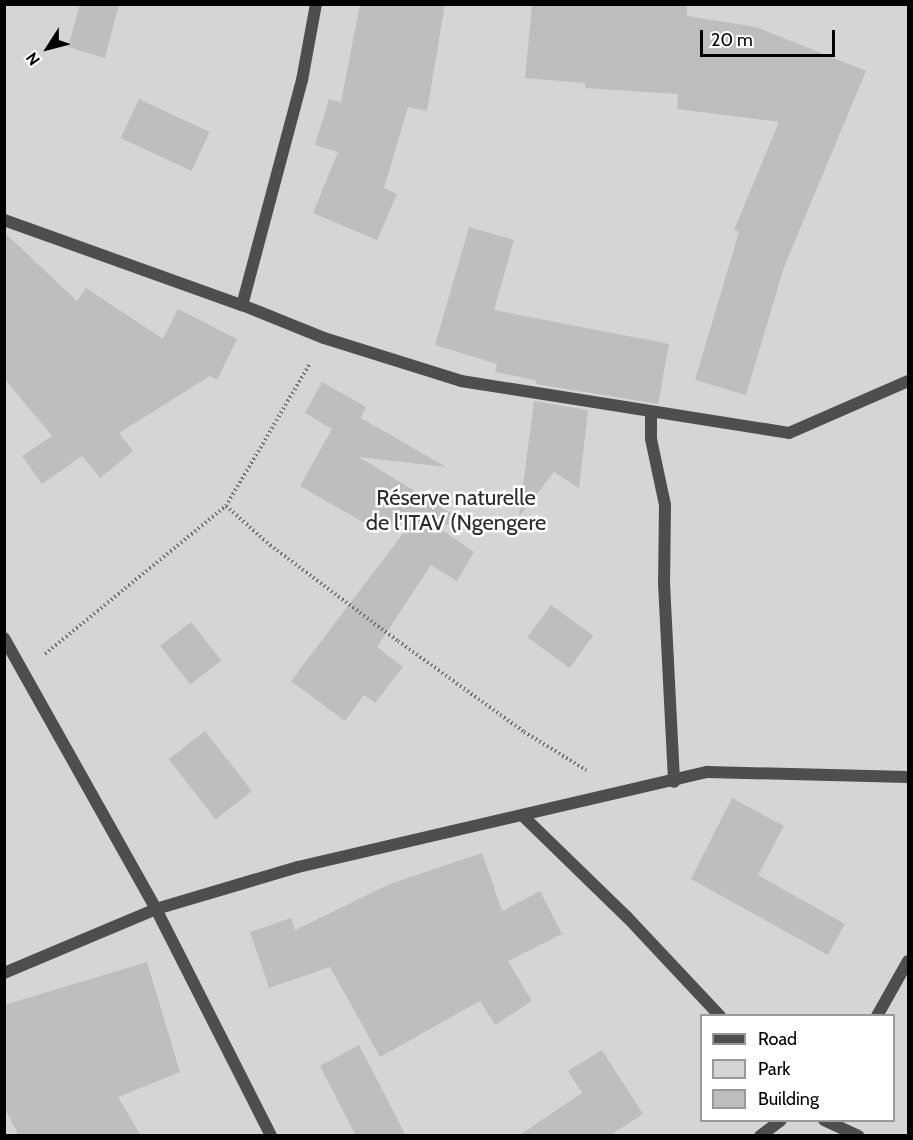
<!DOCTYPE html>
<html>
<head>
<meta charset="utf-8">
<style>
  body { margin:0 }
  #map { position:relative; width:913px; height:1140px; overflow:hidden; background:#fff; font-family:Cabin,sans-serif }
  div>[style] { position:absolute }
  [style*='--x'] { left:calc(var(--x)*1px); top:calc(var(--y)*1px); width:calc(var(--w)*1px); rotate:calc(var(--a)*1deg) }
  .green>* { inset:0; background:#d5d5d5 }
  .building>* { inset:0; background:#bebebe; transform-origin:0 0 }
  .path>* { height:4px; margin-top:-2px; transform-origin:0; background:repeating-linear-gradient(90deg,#707070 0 1.5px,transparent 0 4.5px) }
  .minor>* { height:12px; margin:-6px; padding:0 6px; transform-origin:6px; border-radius:6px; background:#4e4e4e }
  .tertiary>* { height:12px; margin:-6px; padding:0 6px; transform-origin:6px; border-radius:6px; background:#4e4e4e }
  span { translate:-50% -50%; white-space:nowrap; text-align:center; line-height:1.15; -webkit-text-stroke:5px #fff; paint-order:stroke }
  .park-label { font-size:22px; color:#2c2c2c }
  .frame { position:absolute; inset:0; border:6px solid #000; pointer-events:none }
  .legend { position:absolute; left:700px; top:1014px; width:195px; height:108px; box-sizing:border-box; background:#fff; border:2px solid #999; margin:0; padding:8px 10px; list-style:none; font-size:18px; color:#000 }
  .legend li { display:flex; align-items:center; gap:12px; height:30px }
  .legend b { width:30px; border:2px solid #999 }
  .north { position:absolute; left:18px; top:18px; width:60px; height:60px; -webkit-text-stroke:4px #fff; paint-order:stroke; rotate:234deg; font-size:16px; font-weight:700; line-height:24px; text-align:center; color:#000 }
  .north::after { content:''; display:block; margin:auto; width:21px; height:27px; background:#000; clip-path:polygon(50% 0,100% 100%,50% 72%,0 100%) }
  .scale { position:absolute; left:700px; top:30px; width:135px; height:27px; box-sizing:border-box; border:3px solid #000; border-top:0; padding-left:8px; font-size:18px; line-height:21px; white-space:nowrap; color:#000; -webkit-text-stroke:4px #fff; paint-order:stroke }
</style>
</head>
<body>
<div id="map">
  <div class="green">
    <i style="clip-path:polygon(evenodd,5px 5px,908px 5px,908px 1135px,5px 1136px,5px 5px,702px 1016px,894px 1016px,894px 1120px,702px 1120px,702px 1016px)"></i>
  </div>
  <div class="building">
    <i style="clip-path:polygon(80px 4px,119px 4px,105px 58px,68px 47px)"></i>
    <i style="clip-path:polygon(360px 4px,445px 4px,427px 111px,408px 107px,384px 188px,397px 194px,377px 240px,313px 213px,338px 152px,315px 145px,329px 99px,341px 102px)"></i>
    <i style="clip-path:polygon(532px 4px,687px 4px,687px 16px,756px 27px,866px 71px,784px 267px,746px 395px,695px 380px,739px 232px,734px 230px,779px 122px,677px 109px,678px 94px,585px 88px,585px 83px,525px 78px)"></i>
    <i style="left:139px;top:99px;width:78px;height:43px;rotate:25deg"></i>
    <i style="clip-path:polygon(469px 227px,514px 240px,494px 310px,669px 344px,658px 404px,536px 384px,536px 380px,495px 372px,497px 364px,435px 345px)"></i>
    <i style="clip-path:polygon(4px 232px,77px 301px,86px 288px,163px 339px,178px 309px,237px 339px,217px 380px,210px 376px,119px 433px,133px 451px,100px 478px,82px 456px,42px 484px,22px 456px,52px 436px,4px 378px)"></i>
    <i style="clip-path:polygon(322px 382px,366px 407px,361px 418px,446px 467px,359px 457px,475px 528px,430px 522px,474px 552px,457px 581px,431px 565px,377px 647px,403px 667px,375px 703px,364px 695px,345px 721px,291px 681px,414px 519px,403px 517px,382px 533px,300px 486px,332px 429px,305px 413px)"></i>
    <i style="clip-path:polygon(534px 401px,588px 410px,579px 488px,554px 472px,519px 517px)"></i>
    <i style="left:551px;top:605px;width:52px;height:40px;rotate:36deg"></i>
    <i style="left:191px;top:622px;width:49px;height:39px;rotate:52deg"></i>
    <i style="left:205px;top:731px;width:76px;height:46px;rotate:52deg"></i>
    <i style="clip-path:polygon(732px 798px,784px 826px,758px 875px,845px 924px,828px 955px,691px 879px)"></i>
    <i style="clip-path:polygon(482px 853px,502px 911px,540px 891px,562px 934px,508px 961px,532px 1001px,495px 1025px,480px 1001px,380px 1057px,330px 967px,269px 988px,250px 932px,291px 918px,295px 930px,390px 884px)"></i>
    <i style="clip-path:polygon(147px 962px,180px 1072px,118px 1097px,141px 1136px,19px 1136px,4px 1107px,4px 1005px)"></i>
    <i style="clip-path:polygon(359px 1045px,406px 1136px,356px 1136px,320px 1066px)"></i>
    <i style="clip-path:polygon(602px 1050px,643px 1114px,609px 1136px,518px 1136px,582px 1093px,568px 1071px)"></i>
  </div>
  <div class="path">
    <i style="--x:226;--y:506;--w:59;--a:41.6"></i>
    <i style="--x:270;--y:545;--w:160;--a:36.9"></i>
    <i style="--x:398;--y:641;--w:155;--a:35.8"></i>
    <i style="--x:524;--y:732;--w:73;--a:31.5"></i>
    <i style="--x:45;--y:654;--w:234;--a:-39.3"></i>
    <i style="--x:226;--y:506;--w:164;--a:-59.5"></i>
  </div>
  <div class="minor">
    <i style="--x:316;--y:4;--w:77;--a:100.4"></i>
    <i style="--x:302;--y:80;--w:233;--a:104.9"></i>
    <i style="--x:242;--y:305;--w:88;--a:21.9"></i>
    <i style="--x:324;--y:338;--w:144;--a:17.4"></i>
    <i style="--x:461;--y:381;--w:332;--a:9"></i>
    <i style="--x:789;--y:433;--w:130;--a:-23.6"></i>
    <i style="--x:4;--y:220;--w:253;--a:19.7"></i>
    <i style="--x:651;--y:414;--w:25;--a:90"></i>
    <i style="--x:651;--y:439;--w:67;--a:78"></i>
    <i style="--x:665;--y:505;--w:78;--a:90.7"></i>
    <i style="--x:664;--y:583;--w:199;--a:87.1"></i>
    <i style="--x:4;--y:638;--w:311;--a:60.7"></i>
    <i style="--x:156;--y:909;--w:254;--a:63.1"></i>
    <i style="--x:524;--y:817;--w:144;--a:44.2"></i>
    <i style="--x:627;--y:917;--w:136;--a:46.8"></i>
    <i style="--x:877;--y:1016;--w:63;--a:-60.6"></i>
    <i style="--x:824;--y:1120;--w:38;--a:25"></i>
    <i style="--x:760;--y:1136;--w:26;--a:-37"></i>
  </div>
  <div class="tertiary">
    <i style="--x:4;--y:973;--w:165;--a:-22.8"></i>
    <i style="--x:156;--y:909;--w:148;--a:-16.5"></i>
    <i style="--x:298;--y:867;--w:420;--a:-13.1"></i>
    <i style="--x:707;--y:772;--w:201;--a:1.4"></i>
  </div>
  <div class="park-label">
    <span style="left:456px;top:510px">Réserve naturelle<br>de l'ITAV (Ngengere</span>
  </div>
  <div class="frame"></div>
  <ul class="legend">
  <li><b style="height:8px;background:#4e4e4e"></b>Road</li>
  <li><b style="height:16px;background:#d5d5d5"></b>Park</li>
  <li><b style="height:16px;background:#bebebe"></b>Building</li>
  </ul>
  <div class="north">N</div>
  <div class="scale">20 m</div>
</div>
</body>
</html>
